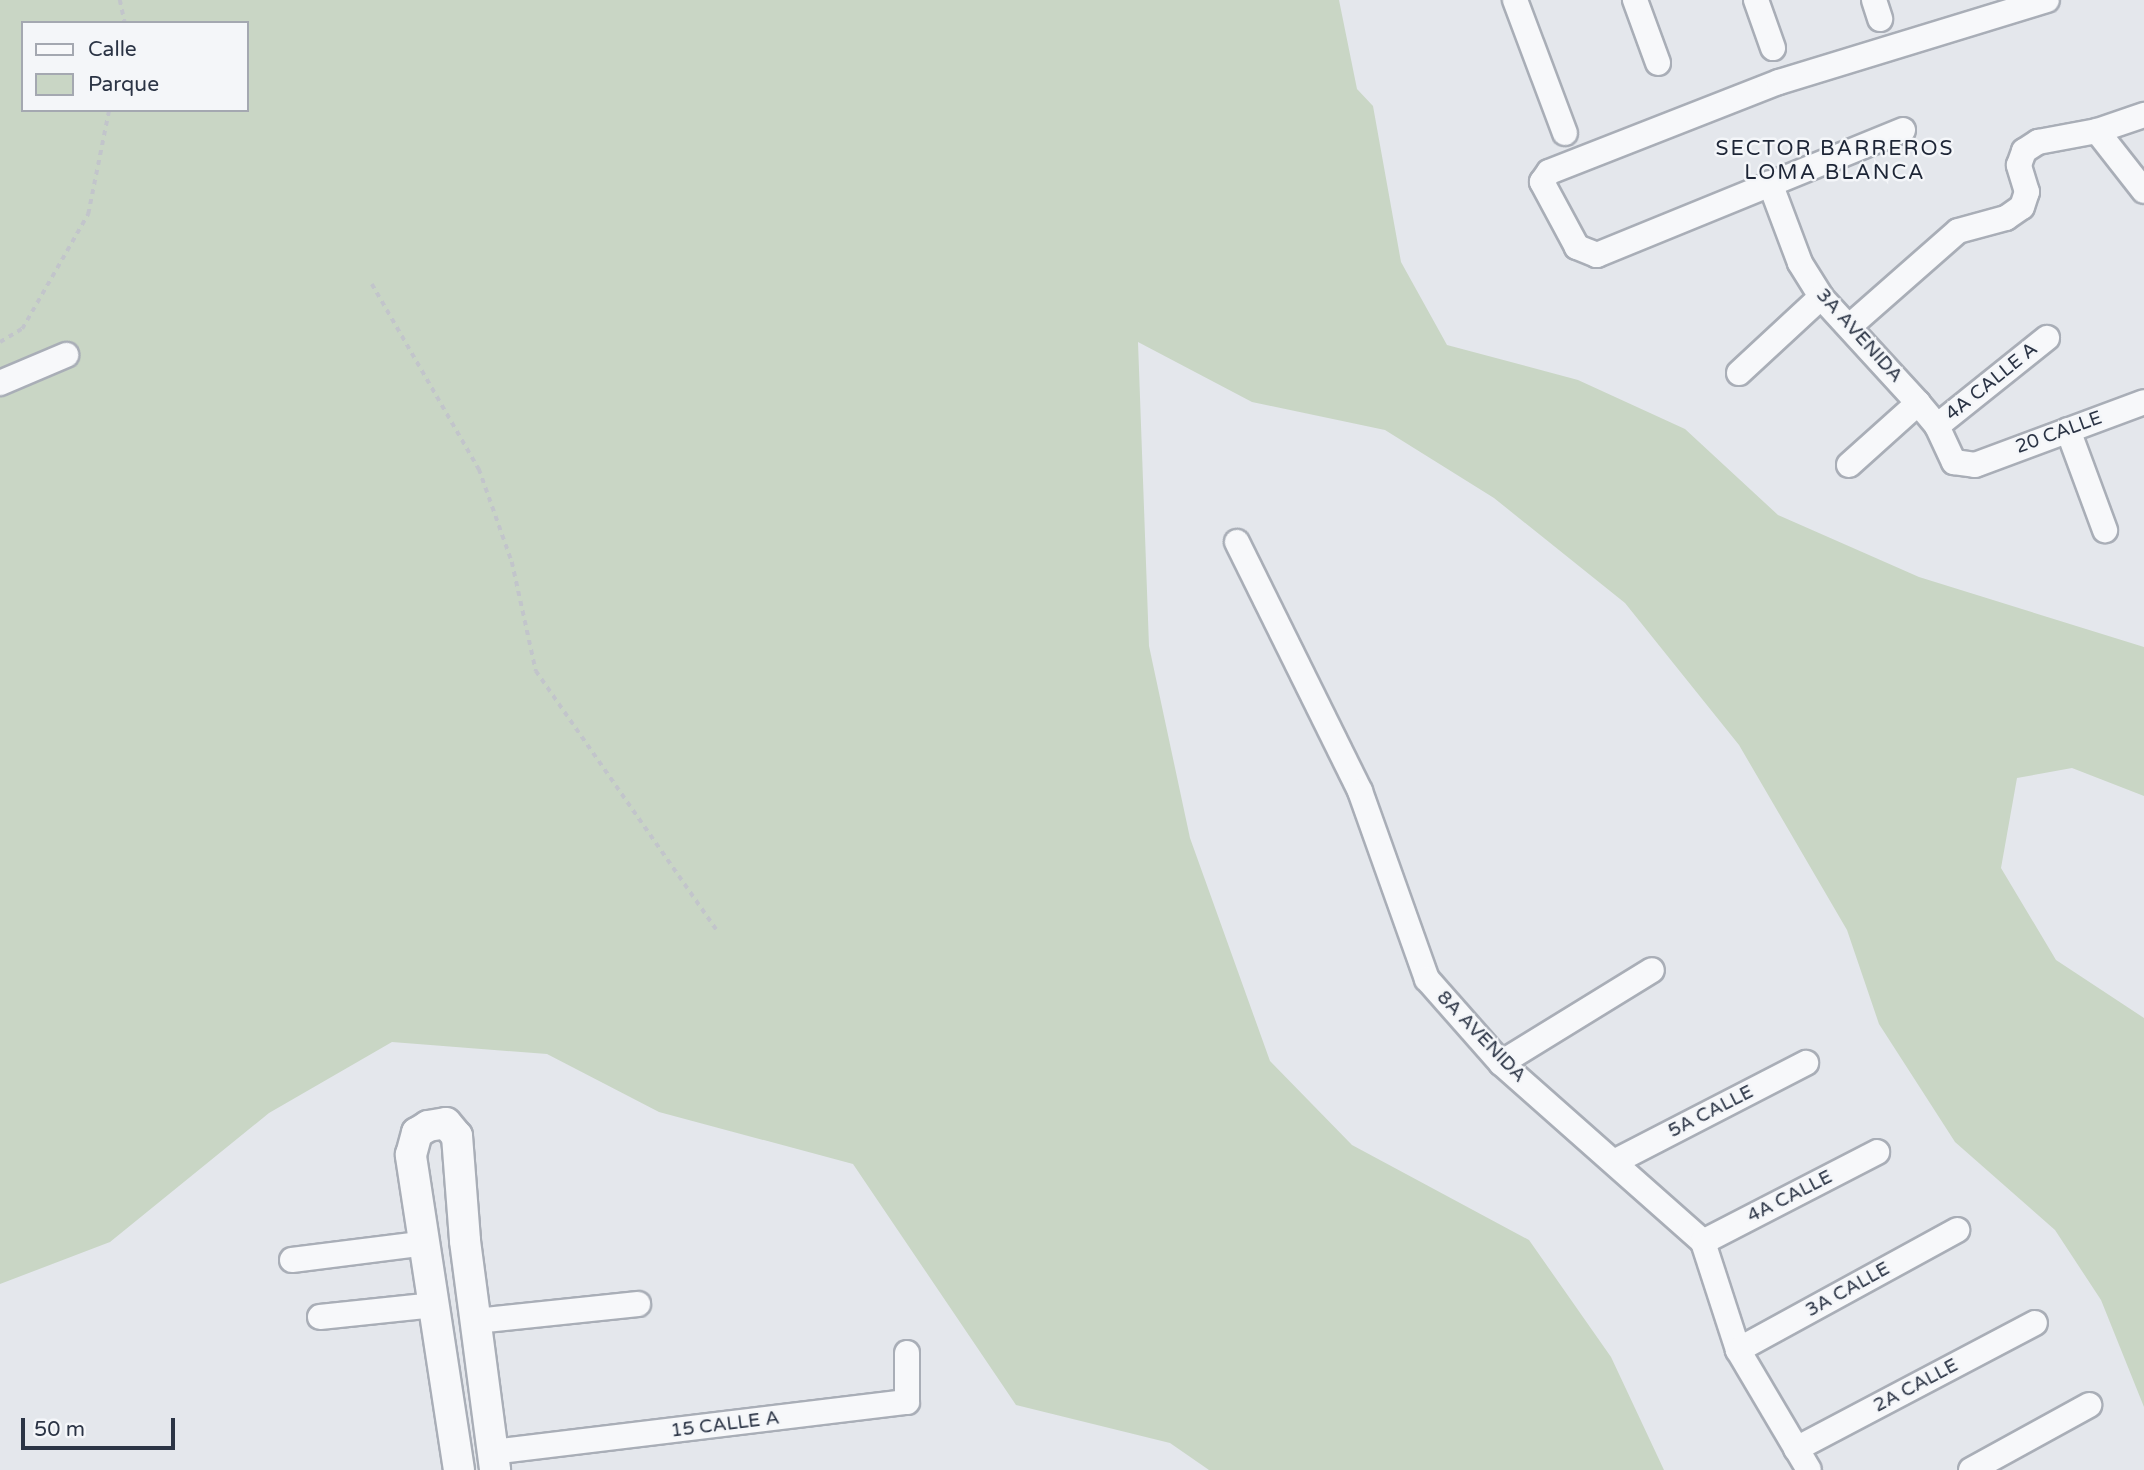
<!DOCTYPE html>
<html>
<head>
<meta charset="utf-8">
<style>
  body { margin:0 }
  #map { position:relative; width:2144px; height:1470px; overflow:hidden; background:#e4e7ec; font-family:"Varela Round",sans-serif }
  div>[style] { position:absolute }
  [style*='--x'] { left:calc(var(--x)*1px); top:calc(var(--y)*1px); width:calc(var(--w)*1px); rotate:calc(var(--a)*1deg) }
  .green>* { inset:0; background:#c9d6c5 }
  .path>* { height:3.5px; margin-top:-1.75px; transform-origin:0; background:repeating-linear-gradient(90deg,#c2c5cb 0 5px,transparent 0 10px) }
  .roads { filter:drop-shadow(2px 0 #a9aeb7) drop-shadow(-2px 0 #a9aeb7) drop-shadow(0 2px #a9aeb7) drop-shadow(0 -2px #a9aeb7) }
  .minor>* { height:24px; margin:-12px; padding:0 12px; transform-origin:12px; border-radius:12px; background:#f7f8fa }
  .tertiary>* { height:30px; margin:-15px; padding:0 15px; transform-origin:15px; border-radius:15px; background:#f7f8fa }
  span { translate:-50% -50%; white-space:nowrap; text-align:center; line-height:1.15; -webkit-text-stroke:5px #f4f6f9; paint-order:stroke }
  .street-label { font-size:19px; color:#2b3445 }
  .neighbourhood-label { font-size:21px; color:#1d2536; letter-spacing:2px }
  .legend { position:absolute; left:21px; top:21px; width:228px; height:91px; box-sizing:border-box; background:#f4f6f9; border:2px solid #a4a8b1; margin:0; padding:9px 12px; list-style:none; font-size:21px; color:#2b3445 }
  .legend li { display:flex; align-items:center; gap:14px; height:35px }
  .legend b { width:35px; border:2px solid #a4a8b1 }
  .scale { position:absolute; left:21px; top:1418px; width:154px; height:32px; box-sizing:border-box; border:4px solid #2b3445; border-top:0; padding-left:9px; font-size:21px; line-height:24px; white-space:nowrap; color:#2b3445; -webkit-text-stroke:5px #f4f6f9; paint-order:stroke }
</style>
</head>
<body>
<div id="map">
  <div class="green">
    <i style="clip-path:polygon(evenodd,0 0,1339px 0,1357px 89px,1373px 106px,1401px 262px,1447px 345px,1578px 380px,1685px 429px,1778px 515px,1919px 577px,2144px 647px,2144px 796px,2072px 768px,2017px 778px,2001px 868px,2056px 960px,2144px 1018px,2144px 1407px,2101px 1300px,2055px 1230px,1955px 1142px,1879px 1024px,1847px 930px,1739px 745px,1625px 603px,1494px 498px,1385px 430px,1252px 402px,1138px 342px,1149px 646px,1190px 838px,1270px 1061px,1352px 1145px,1529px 1240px,1611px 1357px,1664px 1470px,1209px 1470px,1170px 1443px,1016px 1405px,853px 1164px,659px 1112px,547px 1054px,392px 1042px,269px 1113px,110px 1242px,0 1284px,0 0,23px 23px,247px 23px,247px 110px,23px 110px,23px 23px)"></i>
  </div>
  <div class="path">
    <i style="--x:120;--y:0;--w:24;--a:78"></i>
    <i style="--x:372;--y:284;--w:214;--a:60"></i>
    <i style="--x:479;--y:469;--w:99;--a:70.5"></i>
    <i style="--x:512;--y:562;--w:112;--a:77.6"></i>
    <i style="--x:536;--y:671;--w:315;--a:55.1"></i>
    <i style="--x:0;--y:342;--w:26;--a:-31"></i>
    <i style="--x:22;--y:329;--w:133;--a:-60.1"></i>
    <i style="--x:88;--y:214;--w:106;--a:-78.6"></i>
  </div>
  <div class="roads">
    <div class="minor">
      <i style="--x:1515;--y:0;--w:142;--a:69.4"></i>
      <i style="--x:1635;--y:0;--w:67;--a:69.9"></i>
      <i style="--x:1756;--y:0;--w:51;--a:70.5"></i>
      <i style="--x:1874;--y:0;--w:20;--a:72"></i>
      <i style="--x:1903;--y:130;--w:331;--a:157.8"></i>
      <i style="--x:1597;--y:255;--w:22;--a:-158"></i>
      <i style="--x:1577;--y:247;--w:74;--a:-118.3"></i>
      <i style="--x:1542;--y:182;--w:12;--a:-55"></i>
      <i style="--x:1549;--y:172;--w:247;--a:-21.4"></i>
      <i style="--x:1779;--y:82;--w:280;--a:-17"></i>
      <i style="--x:2097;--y:131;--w:76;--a:51.9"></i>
      <i style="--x:1770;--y:183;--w:85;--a:69.4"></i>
      <i style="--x:1800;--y:263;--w:40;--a:58"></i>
      <i style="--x:1821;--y:297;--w:144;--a:47.5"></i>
      <i style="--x:1918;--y:403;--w:30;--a:50"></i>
      <i style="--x:1937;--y:426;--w:40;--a:65"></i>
      <i style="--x:1954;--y:462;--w:21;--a:8"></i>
      <i style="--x:1975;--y:465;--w:180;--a:-20.4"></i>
      <i style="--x:1851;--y:325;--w:142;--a:-41.3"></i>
      <i style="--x:1958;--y:231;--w:50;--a:-15.2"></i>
      <i style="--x:2006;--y:218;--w:19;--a:-35"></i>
      <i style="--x:2022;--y:207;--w:16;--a:-72"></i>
      <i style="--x:2027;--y:192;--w:28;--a:-107"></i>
      <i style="--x:2019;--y:165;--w:15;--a:-70"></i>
      <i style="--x:2024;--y:151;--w:17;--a:-33"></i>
      <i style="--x:2038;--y:142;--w:60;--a:-10.6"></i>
      <i style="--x:2097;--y:131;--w:50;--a:-18.8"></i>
      <i style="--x:1739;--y:373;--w:112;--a:-42.8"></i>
      <i style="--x:0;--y:383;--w:72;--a:-23"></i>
      <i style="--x:1937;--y:426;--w:141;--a:-38.7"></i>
      <i style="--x:2068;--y:430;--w:107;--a:69.7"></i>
      <i style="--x:1849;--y:465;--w:93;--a:-41.9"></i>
      <i style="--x:1237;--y:542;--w:278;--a:63.7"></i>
      <i style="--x:1360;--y:791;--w:200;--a:70.4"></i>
      <i style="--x:1427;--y:979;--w:112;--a:48.6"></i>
      <i style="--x:1501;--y:1063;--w:270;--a:41.5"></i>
      <i style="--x:1703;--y:1242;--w:114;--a:72"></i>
      <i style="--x:1738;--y:1350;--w:139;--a:59.4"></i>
      <i style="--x:1501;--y:1063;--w:177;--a:-31.6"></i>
      <i style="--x:1616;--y:1161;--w:214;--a:-27.3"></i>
      <i style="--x:1703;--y:1242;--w:196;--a:-27.3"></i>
      <i style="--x:292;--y:1260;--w:135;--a:-7.2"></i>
      <i style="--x:320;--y:1317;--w:115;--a:-6"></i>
      <i style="--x:476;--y:1321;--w:163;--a:-6"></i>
      <i style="--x:1738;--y:1350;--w:250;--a:-28.7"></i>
      <i style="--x:1796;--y:1449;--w:270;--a:-27.8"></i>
      <i style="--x:493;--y:1452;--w:417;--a:-6.9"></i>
      <i style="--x:907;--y:1402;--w:49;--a:-90"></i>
      <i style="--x:1971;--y:1470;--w:135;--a:-28.8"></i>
    </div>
    <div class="tertiary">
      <i style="--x:459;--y:1470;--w:319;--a:-98.7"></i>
      <i style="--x:411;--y:1155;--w:23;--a:-75"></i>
      <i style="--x:417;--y:1133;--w:13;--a:-32"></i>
      <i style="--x:428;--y:1126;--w:18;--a:-9"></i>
      <i style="--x:446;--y:1123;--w:17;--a:50"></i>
      <i style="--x:457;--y:1136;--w:105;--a:85.6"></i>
      <i style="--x:465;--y:1241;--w:231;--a:82.5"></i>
    </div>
  </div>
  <div class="street-label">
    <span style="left:1859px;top:336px;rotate:48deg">3A AVENIDA</span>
    <span style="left:1992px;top:382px;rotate:-39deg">4A CALLE A</span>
    <span style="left:2059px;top:433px;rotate:-20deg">20 CALLE</span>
    <span style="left:1481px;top:1037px;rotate:46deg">8A AVENIDA</span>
    <span style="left:1711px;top:1112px;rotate:-27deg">5A CALLE</span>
    <span style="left:1790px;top:1197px;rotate:-27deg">4A CALLE</span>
    <span style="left:1848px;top:1290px;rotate:-29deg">3A CALLE</span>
    <span style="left:1916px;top:1386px;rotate:-28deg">2A CALLE</span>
    <span style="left:725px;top:1425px;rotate:-7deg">15 CALLE A</span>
  </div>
  <div class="neighbourhood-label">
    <span style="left:1835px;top:161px">SECTOR BARREROS<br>LOMA BLANCA</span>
  </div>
  <ul class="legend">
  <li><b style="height:9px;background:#f7f8fa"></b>Calle</li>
  <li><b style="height:19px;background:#c9d6c5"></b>Parque</li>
  </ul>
  <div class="scale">50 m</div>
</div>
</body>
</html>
